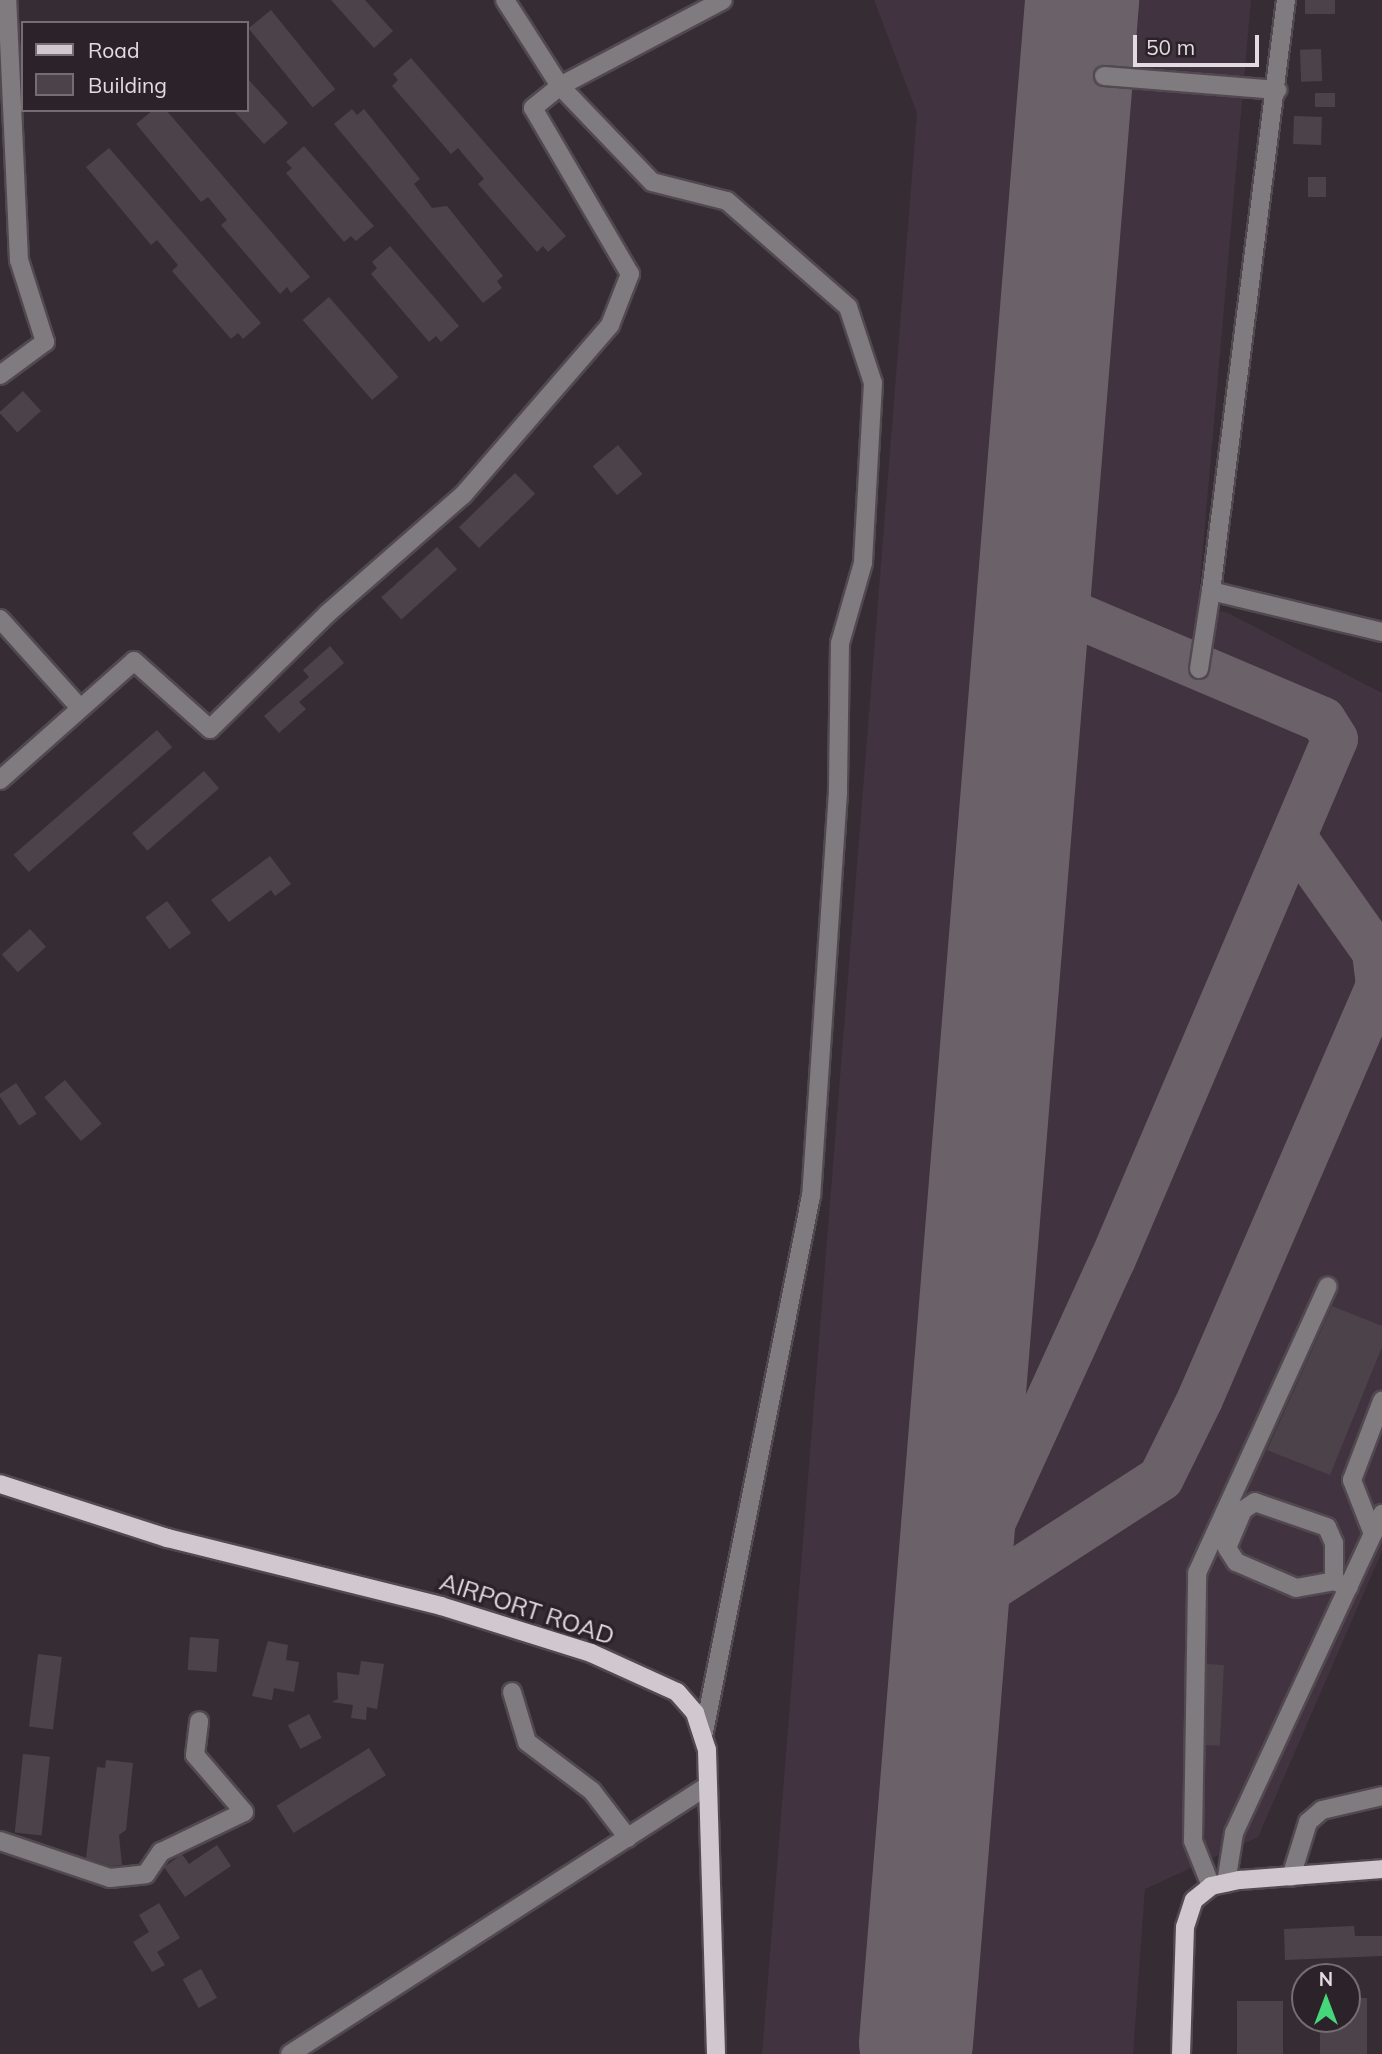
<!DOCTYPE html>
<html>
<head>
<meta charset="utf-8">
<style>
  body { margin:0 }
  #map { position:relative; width:1382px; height:2054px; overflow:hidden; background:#362d34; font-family:Mulish,sans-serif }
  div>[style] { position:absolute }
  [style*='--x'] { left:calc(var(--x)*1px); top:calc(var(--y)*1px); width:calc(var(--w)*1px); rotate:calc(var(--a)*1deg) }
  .built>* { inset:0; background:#41333f }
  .taxiway>* { height:46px; margin:-23px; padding:0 23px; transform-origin:23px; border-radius:23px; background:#6b6269 }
  .runway>* { height:114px; margin:-57px; padding:0 57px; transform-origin:57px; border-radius:57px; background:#6b6269 }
  .building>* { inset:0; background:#4c424a; transform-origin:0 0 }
  .roads { filter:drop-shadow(2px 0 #524950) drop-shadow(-2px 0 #524950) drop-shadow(0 2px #524950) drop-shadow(0 -2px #524950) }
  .minor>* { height:18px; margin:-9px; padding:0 9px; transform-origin:9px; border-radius:9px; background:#807b7f }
  .major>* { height:18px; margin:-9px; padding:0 9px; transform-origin:9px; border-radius:9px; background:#d1c7cf }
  span { translate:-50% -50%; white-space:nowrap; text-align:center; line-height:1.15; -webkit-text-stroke:7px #2c232a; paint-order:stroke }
  .street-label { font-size:24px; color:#e2dbe0 }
  .legend { position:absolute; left:21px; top:21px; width:228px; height:91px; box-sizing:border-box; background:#2c232a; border:2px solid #756d73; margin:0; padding:9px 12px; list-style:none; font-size:21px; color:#e2dbe0 }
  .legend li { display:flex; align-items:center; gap:14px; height:35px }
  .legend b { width:35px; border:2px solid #756d73 }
  .north { position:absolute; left:1291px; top:1963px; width:70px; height:70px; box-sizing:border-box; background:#2c232a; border:2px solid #756d73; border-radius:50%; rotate:0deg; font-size:19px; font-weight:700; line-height:28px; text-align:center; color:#e2dbe0 }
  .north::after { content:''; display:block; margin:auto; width:24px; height:32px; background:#45d77a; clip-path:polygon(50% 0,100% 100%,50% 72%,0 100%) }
  .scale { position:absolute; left:1133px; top:35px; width:126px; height:32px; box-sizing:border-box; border:4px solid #e2dbe0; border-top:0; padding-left:9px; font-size:21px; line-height:24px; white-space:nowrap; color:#e2dbe0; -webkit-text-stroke:5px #2c232a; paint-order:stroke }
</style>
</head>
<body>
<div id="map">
  <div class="built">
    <i style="clip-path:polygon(874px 0,1251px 0,1198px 605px,1228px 613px,1382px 693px,1382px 1551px,1258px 1837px,1145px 1889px,1133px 2054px,762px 2054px,917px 113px)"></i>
  </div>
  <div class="taxiway">
    <i style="--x:951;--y:1614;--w:390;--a:-65.5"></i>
    <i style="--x:1113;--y:1259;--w:565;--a:-66.88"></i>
    <i style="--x:1335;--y:739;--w:22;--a:-122"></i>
    <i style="--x:1323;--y:720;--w:315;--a:-157"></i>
    <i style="--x:951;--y:1614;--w:250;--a:-32.9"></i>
    <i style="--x:1161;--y:1478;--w:88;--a:-63.7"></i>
    <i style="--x:1200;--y:1399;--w:451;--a:-66.6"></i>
    <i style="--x:1379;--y:985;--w:33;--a:-97"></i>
    <i style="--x:1375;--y:952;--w:138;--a:-125.3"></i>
  </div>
  <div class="runway">
    <i style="--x:916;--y:2043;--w:2050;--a:-85.35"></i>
  </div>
  <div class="building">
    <i style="clip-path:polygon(331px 0,365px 0,393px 31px,374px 48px)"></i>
    <i style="left:1305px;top:0;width:30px;height:14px"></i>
    <i style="left:271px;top:10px;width:102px;height:29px;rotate:51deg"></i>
    <i style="left:1321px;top:49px;width:32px;height:21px;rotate:88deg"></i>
    <i style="clip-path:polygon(411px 58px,566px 236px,548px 252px,543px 246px,537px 252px,478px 184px,484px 179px,463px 154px,458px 148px,451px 154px,392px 86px,398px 80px,393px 74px)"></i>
    <i style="clip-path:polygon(247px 78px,288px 123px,264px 144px,233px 110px,247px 110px)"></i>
    <i style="left:1315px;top:93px;width:20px;height:14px"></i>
    <i style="clip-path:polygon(352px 109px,357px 115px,364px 109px,420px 179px,414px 184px,432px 208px,447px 206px,503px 276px,497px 281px,502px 288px,483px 303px,334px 124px)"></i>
    <i style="clip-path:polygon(153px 110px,166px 110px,310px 277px,291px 293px,287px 287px,280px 294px,221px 225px,227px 220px,208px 197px,201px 202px,136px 124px)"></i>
    <i style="left:1294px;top:116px;width:28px;height:28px;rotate:2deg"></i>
    <i style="clip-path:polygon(304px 146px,374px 226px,356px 241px,351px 236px,344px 242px,286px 173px,292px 168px,286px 162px)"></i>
    <i style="clip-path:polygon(109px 148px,261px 323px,243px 339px,238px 333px,231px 339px,172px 271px,178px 265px,157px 240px,151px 245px,86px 167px)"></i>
    <i style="left:1308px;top:177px;width:18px;height:20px"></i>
    <i style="clip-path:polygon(390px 246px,459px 326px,441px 342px,436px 336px,429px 342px,371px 274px,377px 268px,372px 262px)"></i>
    <i style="left:329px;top:297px;width:106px;height:35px;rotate:49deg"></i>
    <i style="left:23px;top:391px;width:27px;height:32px;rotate:48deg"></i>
    <i style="left:618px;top:445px;width:38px;height:33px;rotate:50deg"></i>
    <i style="left:515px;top:473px;width:29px;height:78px;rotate:46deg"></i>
    <i style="left:437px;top:547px;width:30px;height:75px;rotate:48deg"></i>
    <i style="clip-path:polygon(330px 646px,344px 663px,299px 702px,306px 709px,279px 733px,264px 716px,309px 677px,303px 670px)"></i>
    <i style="left:157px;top:730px;width:23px;height:190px;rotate:49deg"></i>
    <i style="left:204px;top:771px;width:23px;height:95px;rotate:49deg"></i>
    <i style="clip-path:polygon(270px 856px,291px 884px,275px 896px,271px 890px,229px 922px,211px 900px)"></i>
    <i style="left:167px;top:901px;width:40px;height:27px;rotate:53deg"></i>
    <i style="left:30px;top:929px;width:24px;height:38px;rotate:48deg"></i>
    <i style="left:65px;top:1080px;width:57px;height:27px;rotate:50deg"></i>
    <i style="left:16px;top:1083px;width:37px;height:21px;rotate:56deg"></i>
    <i style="clip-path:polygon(1332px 1306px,1382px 1326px,1382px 1347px,1330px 1475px,1267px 1450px)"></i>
    <i style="left:190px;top:1637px;width:29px;height:33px;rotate:4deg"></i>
    <i style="clip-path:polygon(268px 1641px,288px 1645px,286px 1660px,299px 1662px,294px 1692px,274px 1688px,272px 1700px,252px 1696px)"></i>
    <i style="left:38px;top:1654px;width:24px;height:73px;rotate:7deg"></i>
    <i style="clip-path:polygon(361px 1661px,384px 1664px,377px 1709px,367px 1707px,366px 1720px,351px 1718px,353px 1705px,332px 1702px,338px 1699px,337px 1672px,359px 1675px)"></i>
    <i style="left:1207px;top:1664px;width:17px;height:81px;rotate:3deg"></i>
    <i style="left:309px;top:1714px;width:27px;height:24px;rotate:62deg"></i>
    <i style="left:369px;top:1748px;width:32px;height:109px;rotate:58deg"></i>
    <i style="left:23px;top:1754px;width:27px;height:79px;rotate:6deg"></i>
    <i style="clip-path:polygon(106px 1760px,133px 1763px,126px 1830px,119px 1835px,122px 1865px,111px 1866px,86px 1858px,97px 1767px,105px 1768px)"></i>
    <i style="clip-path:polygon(217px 1845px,231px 1866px,185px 1897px,164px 1867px,182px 1854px,189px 1864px)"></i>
    <i style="clip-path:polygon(159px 1903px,180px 1938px,157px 1952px,165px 1965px,152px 1972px,133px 1942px,149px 1932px,139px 1915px)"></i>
    <i style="clip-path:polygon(1354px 1926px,1355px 1936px,1382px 1936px,1382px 1956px,1285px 1960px,1284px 1929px)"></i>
    <i style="left:201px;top:1969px;width:33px;height:21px;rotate:61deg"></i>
    <i style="clip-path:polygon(1347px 1998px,1367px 1998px,1367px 2054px,1320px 2054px,1320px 2019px,1347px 2019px)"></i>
    <i style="left:1237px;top:2001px;width:46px;height:53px"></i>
  </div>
  <div class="roads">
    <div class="minor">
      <i style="--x:505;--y:0;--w:102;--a:57.4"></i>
      <i style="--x:560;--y:86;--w:133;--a:46.2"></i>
      <i style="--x:652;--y:182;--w:77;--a:14.2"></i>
      <i style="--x:727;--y:201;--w:161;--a:41.2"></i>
      <i style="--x:848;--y:307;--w:80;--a:71.8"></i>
      <i style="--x:873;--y:383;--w:180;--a:93.2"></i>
      <i style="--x:863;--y:563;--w:83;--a:106"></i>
      <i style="--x:840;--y:643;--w:149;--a:90.8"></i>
      <i style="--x:838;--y:792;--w:405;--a:93.8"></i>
      <i style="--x:811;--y:1196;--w:547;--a:101.29"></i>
      <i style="--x:1104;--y:76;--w:174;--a:4.6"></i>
      <i style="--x:0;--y:375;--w:56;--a:-36.3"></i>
      <i style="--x:45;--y:342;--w:86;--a:-107.6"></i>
      <i style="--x:19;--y:260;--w:260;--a:-92.6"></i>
      <i style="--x:1211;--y:591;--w:596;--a:-82.77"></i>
      <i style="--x:0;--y:619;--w:120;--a:48"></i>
      <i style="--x:1199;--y:669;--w:79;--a:-81.3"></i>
      <i style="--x:1211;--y:591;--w:176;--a:13.5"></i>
      <i style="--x:0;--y:780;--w:179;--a:-41.6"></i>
      <i style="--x:134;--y:661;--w:102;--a:41.8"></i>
      <i style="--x:210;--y:729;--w:165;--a:-44.5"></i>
      <i style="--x:328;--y:613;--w:179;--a:-41.2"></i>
      <i style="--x:463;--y:495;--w:225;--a:-49.1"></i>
      <i style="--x:610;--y:325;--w:55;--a:-68.6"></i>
      <i style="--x:630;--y:274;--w:192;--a:-120.3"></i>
      <i style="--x:533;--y:108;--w:35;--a:-39"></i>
      <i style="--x:560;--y:86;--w:184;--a:-27.8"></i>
      <i style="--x:1373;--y:1534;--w:58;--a:-111.3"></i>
      <i style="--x:1352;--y:1480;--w:85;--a:-69.2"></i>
      <i style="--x:1334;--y:1581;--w:38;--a:-90"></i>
      <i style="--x:1334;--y:1543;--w:17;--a:-114"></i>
      <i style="--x:1327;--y:1527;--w:76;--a:-160.9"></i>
      <i style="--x:1255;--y:1502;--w:14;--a:146"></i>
      <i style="--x:1243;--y:1510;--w:41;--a:112.8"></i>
      <i style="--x:1227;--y:1548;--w:17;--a:57"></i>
      <i style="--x:1236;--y:1562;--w:65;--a:23.4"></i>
      <i style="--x:1296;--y:1588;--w:39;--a:-10"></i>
      <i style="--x:1334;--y:1581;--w:16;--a:22"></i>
      <i style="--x:512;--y:1692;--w:52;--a:73.3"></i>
      <i style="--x:527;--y:1742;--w:81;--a:37"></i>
      <i style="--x:592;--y:1791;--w:59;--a:52.5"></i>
      <i style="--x:0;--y:1841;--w:116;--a:18.6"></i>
      <i style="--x:110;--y:1878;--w:36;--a:-6"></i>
      <i style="--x:146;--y:1874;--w:27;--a:-56"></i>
      <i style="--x:161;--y:1852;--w:92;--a:-25.7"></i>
      <i style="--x:244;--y:1812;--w:75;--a:-130.7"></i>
      <i style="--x:195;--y:1755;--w:34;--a:-83"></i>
      <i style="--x:1291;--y:1877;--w:58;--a:-72.8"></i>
      <i style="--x:1308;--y:1822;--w:18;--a:-41"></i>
      <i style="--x:1322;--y:1810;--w:62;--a:-13.1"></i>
      <i style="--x:1226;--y:1883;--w:51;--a:-80.9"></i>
      <i style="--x:1234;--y:1833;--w:352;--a:-65.1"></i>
      <i style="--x:1211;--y:1886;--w:48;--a:-111.8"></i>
      <i style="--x:1193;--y:1841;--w:268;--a:-89.1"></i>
      <i style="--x:1197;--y:1573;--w:315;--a:-65.5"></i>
      <i style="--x:290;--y:2054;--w:493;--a:-32.7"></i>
    </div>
    <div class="major">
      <i style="--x:0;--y:1484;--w:176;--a:17.9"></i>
      <i style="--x:167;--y:1538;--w:282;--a:13.9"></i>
      <i style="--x:441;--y:1606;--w:157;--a:17.4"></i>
      <i style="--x:591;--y:1653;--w:94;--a:24.4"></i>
      <i style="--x:677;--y:1692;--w:28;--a:49"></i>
      <i style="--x:695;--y:1713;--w:39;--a:72"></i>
      <i style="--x:707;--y:1750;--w:304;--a:88.3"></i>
      <i style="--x:1181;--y:2054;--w:127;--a:-88.2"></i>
      <i style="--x:1185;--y:1927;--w:28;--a:-72"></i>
      <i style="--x:1194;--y:1900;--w:22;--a:-39"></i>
      <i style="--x:1211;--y:1886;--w:30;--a:-12"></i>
      <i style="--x:1240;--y:1880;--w:142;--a:-4.4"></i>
    </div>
  </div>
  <div class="street-label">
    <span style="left:527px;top:1609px;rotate:18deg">AIRPORT ROAD</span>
  </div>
  <ul class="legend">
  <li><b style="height:9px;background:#d1c7cf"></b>Road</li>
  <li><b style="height:19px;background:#4c424a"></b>Building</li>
  </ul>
  <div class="north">N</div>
  <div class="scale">50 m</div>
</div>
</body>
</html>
